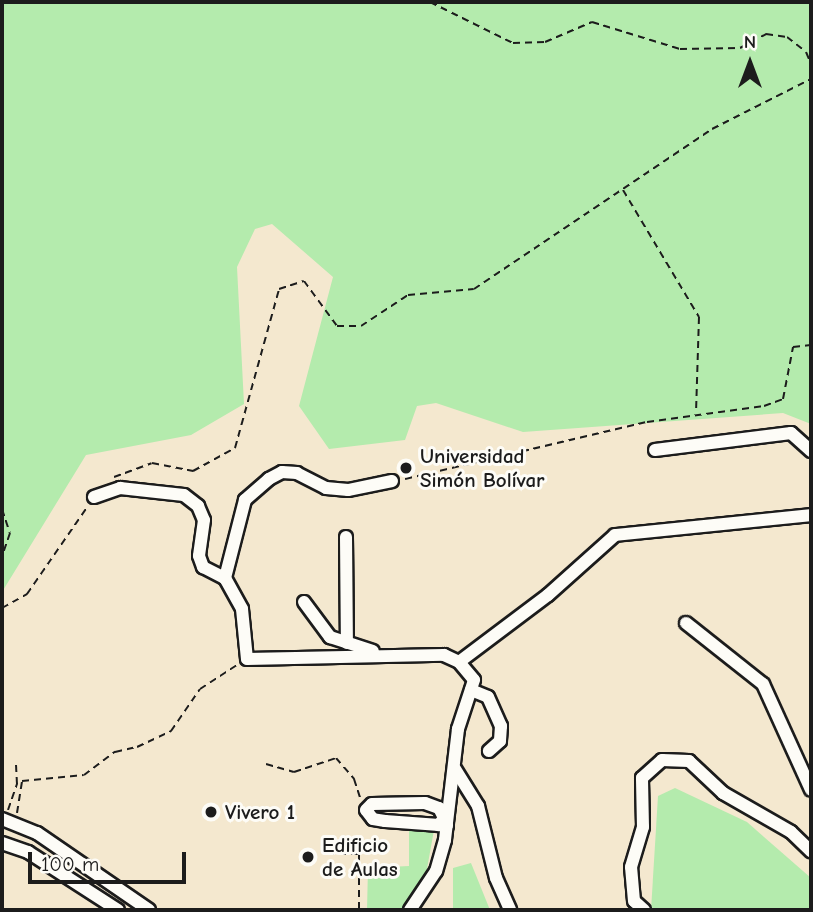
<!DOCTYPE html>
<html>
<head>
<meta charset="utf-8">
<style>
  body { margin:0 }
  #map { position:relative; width:813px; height:912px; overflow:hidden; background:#f9f3e5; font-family:"Comic Neue",sans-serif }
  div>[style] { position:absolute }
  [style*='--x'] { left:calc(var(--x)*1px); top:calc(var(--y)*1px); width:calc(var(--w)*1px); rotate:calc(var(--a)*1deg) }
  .built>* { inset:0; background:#f4e8cf }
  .green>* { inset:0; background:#b4ebad }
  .path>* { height:2px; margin-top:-1px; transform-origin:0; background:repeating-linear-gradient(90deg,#1c1c1c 0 7px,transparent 0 12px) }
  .roads { filter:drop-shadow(2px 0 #1c1c1c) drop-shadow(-2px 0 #1c1c1c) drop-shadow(0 2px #1c1c1c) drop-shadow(0 -2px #1c1c1c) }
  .minor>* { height:12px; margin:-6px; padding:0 6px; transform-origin:6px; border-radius:6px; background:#fdfcf7 }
  .dots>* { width:19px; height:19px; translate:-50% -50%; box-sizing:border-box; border:4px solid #fdfcf7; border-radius:50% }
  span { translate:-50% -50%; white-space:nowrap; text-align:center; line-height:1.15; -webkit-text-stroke:6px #fdfcf7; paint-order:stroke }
  .poi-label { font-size:21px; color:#1c1c1c; font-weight:700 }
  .left { translate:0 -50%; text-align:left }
  .frame { position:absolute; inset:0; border:4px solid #1c1c1c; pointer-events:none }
  .north { position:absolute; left:715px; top:28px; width:70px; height:70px; -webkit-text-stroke:5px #fdfcf7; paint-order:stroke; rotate:0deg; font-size:19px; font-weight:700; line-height:28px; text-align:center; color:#1c1c1c }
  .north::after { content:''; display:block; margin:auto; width:24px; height:32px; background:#1c1c1c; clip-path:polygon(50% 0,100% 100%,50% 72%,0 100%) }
  .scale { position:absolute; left:28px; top:852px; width:158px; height:32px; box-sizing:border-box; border:4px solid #1c1c1c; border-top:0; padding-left:9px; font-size:21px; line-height:24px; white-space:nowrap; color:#1c1c1c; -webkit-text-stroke:5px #fdfcf7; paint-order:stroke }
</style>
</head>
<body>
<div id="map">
  <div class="built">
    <i style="clip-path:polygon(2px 2px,479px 2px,811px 25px,811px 910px,2px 910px)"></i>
  </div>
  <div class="green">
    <i style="clip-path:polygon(2px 2px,811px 2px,811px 424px,783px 413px,523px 432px,436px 403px,417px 406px,405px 440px,329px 449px,299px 406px,333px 277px,272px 224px,255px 229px,237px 267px,244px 404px,191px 435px,86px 455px,2px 592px)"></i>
    <i style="clip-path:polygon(675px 788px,747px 822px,811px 878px,811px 910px,651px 910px,658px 796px)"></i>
    <i style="clip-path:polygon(409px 830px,434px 830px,423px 891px,417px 890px,403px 910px,367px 910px,368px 868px,409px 866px)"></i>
    <i style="clip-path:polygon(471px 863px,490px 910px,453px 910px,453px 868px)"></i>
  </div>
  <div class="path">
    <i style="--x:430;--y:2;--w:93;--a:26.3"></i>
    <i style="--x:513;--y:43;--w:32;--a:-2"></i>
    <i style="--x:545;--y:42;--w:51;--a:-23.1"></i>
    <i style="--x:592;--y:22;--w:92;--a:17.1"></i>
    <i style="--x:680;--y:49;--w:60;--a:-1"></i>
    <i style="--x:740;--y:48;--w:30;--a:-28"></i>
    <i style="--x:766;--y:34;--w:21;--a:8"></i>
    <i style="--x:787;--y:37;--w:24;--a:38"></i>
    <i style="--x:806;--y:52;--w:13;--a:67"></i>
    <i style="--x:623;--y:190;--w:148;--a:59.1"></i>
    <i style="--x:699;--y:317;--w:95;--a:91.8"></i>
    <i style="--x:114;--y:477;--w:40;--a:-20.2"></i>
    <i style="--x:152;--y:463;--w:42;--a:11"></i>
    <i style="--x:193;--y:471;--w:48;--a:-28.7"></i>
    <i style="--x:235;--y:448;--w:165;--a:-74.5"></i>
    <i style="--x:279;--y:289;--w:26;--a:-18"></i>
    <i style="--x:304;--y:281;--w:56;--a:53.7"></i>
    <i style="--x:337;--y:326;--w:24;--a:0"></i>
    <i style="--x:361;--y:326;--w:56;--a:-33.4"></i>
    <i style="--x:408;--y:295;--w:66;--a:-5.2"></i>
    <i style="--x:474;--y:289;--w:287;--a:-33.9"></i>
    <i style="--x:712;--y:129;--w:111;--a:-26.8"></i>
    <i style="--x:405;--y:479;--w:249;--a:-13.3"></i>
    <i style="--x:647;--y:422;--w:118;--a:-7.8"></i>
    <i style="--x:764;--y:406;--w:20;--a:-20"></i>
    <i style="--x:783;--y:399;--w:53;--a:-79.1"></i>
    <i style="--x:793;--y:347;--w:18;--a:-6"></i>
    <i style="--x:2;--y:509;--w:25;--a:72"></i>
    <i style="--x:10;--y:533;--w:24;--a:109"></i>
    <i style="--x:2;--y:608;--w:29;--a:-29"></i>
    <i style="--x:27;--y:594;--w:107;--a:-55.3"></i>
    <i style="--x:266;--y:764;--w:29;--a:16"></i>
    <i style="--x:294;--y:772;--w:44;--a:-18.4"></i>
    <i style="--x:336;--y:758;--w:28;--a:49"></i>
    <i style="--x:354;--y:779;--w:22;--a:72"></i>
    <i style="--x:8;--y:810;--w:28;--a:-71"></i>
    <i style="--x:17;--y:784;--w:19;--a:-93"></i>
    <i style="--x:17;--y:813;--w:32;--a:-81"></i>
    <i style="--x:22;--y:781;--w:62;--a:-5.5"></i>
    <i style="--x:84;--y:775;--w:39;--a:-37"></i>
    <i style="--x:115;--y:752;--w:23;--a:-13"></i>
    <i style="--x:137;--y:747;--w:38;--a:-25"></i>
    <i style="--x:171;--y:731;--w:51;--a:-55.4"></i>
    <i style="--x:200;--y:689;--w:44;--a:-33"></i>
    <i style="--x:327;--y:854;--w:32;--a:0"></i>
    <i style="--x:359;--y:854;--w:56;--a:90"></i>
  </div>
  <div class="roads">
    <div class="minor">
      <i style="--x:655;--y:450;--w:137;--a:-7.1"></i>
      <i style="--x:791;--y:433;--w:27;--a:42"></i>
      <i style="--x:392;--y:481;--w:45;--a:168.4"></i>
      <i style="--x:348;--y:490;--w:22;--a:-175"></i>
      <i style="--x:326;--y:488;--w:33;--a:-153"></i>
      <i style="--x:297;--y:473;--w:15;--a:-176"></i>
      <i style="--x:282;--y:472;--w:15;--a:152"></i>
      <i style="--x:269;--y:479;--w:32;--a:139"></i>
      <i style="--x:245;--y:500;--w:81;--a:104.4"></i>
      <i style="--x:225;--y:578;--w:35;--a:61"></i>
      <i style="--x:242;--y:609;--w:50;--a:84.3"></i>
      <i style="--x:247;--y:659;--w:197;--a:-1.2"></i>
      <i style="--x:444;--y:655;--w:17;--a:25"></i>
      <i style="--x:459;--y:662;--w:23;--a:50"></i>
      <i style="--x:474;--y:680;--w:52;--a:108.1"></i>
      <i style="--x:458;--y:729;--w:112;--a:96.7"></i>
      <i style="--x:445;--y:840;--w:32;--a:106"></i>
      <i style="--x:436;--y:871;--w:47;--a:123.7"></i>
      <i style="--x:94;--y:497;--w:28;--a:-19"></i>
      <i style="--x:120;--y:488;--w:64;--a:6.2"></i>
      <i style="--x:184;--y:495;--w:18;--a:38"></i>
      <i style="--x:198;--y:506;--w:15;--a:67"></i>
      <i style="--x:204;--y:520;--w:36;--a:98"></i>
      <i style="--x:199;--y:556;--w:12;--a:70"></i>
      <i style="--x:203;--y:567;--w:25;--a:27"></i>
      <i style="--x:346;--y:537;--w:106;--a:89.5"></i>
      <i style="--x:304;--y:602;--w:44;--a:53.4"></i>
      <i style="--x:330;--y:637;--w:45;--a:18"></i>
      <i style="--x:686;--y:623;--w:98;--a:38.4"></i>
      <i style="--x:763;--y:684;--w:116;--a:65.6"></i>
      <i style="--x:459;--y:662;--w:111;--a:-37"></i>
      <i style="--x:548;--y:595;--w:90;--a:-41.8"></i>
      <i style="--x:615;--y:535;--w:197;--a:-5.8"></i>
      <i style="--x:471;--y:690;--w:18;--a:22"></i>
      <i style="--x:488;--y:697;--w:32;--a:66"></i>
      <i style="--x:501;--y:726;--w:15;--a:94"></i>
      <i style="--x:500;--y:741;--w:15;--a:138"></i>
      <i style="--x:455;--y:769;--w:44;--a:58.1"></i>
      <i style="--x:478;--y:806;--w:74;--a:76"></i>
      <i style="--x:496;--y:878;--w:35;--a:66"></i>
      <i style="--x:444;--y:818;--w:9;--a:126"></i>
      <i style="--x:439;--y:825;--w:54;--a:-175.8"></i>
      <i style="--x:385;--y:821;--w:12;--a:-171"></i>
      <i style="--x:373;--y:819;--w:11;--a:-128"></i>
      <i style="--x:366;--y:810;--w:8;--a:-45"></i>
      <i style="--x:372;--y:804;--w:53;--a:-1.1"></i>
      <i style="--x:425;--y:803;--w:15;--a:20"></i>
      <i style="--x:439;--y:808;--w:11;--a:63"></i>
      <i style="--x:444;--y:818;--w:8;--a:67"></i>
      <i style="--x:2;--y:819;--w:38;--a:22"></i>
      <i style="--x:37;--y:833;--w:136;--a:34.5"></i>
      <i style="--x:2;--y:843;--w:28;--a:19"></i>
      <i style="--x:28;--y:852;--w:107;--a:32.8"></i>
      <i style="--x:644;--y:910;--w:13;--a:-138"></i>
      <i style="--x:634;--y:901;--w:34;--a:-95"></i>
      <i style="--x:631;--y:867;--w:42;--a:-73.3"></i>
      <i style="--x:643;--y:827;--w:49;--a:-91.2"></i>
      <i style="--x:642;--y:778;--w:27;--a:-42"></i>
      <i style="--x:662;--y:760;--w:27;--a:2"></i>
      <i style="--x:689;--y:761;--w:47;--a:43.3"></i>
      <i style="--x:723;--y:793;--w:78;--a:29.8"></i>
      <i style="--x:791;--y:832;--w:28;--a:44"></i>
    </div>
  </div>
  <div class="dots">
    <i style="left:406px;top:468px;background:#1c1c1c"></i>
    <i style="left:211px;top:812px;background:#1c1c1c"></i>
    <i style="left:308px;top:857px;background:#1c1c1c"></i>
  </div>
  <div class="poi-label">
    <span class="left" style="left:420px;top:468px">Universidad<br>Simón Bolívar</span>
    <span class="left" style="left:225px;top:812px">Vivero 1</span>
    <span class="left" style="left:322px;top:857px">Edificio<br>de Aulas</span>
  </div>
  <div class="frame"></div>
  <div class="north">N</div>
  <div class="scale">100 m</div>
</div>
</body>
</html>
